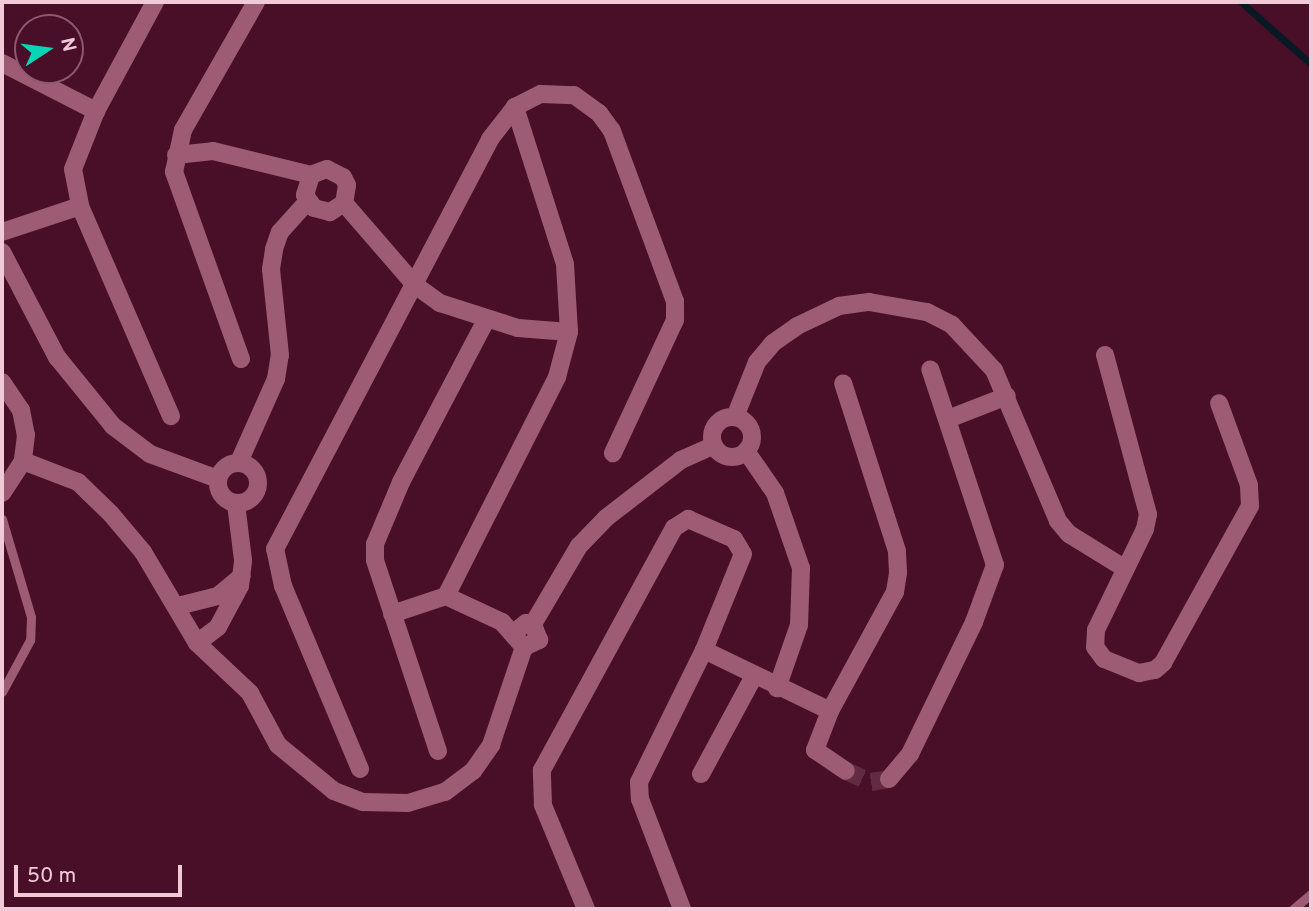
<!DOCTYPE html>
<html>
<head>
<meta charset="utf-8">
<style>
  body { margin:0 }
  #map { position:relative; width:1313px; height:911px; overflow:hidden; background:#490f29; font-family:Overpass,sans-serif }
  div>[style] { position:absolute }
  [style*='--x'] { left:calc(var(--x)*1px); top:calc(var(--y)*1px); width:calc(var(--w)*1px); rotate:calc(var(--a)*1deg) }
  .stream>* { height:7px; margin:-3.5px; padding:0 3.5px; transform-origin:3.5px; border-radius:3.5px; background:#091923 }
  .street-tunnel>* { height:18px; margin-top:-9px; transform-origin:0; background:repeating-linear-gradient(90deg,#622b43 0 18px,transparent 0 27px) }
  .lane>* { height:9px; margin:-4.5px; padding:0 4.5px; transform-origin:4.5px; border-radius:4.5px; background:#9d5c74 }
  .street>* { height:18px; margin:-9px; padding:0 9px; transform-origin:9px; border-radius:9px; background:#9d5c74 }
  .street>.ring { margin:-9px; padding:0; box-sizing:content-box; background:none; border:18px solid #9d5c74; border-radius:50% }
  span { translate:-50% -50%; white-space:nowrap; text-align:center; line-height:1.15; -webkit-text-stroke:7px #490f29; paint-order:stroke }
  .frame { position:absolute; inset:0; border:4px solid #f0cad6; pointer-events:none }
  .north { position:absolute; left:14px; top:14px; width:70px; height:70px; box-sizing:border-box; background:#490f29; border:2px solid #8c5a6e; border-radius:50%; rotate:77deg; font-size:19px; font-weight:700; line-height:28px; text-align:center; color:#f0cad6 }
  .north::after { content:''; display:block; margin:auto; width:24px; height:32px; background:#08d5b5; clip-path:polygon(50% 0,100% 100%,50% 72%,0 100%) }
  .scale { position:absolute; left:14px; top:865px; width:168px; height:32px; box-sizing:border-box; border:4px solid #f0cad6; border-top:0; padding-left:9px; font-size:21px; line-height:24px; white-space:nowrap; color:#f0cad6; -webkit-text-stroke:5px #490f29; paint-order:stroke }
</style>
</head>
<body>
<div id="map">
  <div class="stream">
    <i style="--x:1241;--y:2;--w:94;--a:41.5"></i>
  </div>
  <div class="street-tunnel">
    <i style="--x:846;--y:771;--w:27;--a:24"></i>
    <i style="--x:871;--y:782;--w:18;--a:-9"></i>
  </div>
  <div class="lane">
    <i style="--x:2;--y:519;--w:102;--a:73.5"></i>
    <i style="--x:31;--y:617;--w:23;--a:92"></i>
    <i style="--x:30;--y:640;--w:59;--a:118.3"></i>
    <i style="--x:1293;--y:909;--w:23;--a:-40"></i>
  </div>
  <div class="street">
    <i style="--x:155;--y:2;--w:124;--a:118.4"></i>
    <i style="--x:96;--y:111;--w:62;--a:111.6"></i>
    <i style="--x:73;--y:169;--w:38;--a:79"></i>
    <i style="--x:80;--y:206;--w:229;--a:66.6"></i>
    <i style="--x:2;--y:63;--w:106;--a:27.1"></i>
    <i style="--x:176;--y:155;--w:37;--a:-6"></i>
    <i style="--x:213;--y:151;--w:101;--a:13.8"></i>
    <i style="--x:311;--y:175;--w:17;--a:-21"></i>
    <i style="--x:327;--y:169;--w:18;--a:27"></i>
    <i style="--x:343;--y:177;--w:9;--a:63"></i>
    <i style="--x:347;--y:185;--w:18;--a:99"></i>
    <i style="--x:344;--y:203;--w:17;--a:147"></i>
    <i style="--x:330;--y:212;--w:16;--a:-166"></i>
    <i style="--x:314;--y:208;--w:16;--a:-125"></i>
    <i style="--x:305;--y:195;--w:21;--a:-73"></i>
    <i style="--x:344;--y:203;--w:108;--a:49.1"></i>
    <i style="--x:415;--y:285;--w:31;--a:36"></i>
    <i style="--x:440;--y:303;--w:82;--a:17.8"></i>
    <i style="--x:518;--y:328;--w:51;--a:4.5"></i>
    <i style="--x:2;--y:232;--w:82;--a:-18.4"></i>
    <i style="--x:2;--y:252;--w:119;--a:62.4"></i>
    <i style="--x:57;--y:357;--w:89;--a:50.9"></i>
    <i style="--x:113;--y:426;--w:46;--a:37.1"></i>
    <i style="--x:150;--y:454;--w:72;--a:20.2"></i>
    <i style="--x:1105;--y:355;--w:165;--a:74.9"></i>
    <i style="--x:1148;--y:514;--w:15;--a:101"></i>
    <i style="--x:1145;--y:529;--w:112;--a:115.9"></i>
    <i style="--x:1096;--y:630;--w:17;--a:93"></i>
    <i style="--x:1095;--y:647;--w:15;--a:53"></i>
    <i style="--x:1104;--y:659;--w:38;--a:22"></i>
    <i style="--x:1139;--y:673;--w:16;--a:-11"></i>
    <i style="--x:1155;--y:670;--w:11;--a:-41"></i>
    <i style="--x:1163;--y:663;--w:179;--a:-61"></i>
    <i style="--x:1250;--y:506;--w:21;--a:-93"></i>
    <i style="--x:1249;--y:485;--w:87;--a:-110.1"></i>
    <i style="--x:241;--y:359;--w:199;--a:-109.7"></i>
    <i style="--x:174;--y:172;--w:43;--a:-77.9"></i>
    <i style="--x:183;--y:130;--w:147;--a:-60.3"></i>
    <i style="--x:2;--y:382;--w:34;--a:56"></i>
    <i style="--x:21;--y:410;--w:25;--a:79"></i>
    <i style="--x:26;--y:435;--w:26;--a:97"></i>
    <i style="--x:23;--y:461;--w:38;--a:123"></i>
    <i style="--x:735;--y:417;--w:59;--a:-68.2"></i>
    <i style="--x:757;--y:362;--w:25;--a:-50"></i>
    <i style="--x:773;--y:343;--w:29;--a:-35"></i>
    <i style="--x:797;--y:326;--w:47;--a:-25.5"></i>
    <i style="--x:839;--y:306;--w:30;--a:-8"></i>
    <i style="--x:869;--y:302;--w:59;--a:9.8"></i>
    <i style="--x:927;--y:312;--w:28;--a:27"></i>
    <i style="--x:952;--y:325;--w:62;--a:47"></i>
    <i style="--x:994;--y:370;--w:164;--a:67"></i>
    <i style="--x:1058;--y:521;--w:17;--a:50"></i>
    <i style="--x:1069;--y:534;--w:65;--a:31.7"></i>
    <i class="ring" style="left:712px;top:417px;width:22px;height:22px"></i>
    <i style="--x:948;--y:419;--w:63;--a:-21.3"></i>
    <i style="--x:746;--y:451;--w:51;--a:55.4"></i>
    <i style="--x:775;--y:493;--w:79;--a:70.9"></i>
    <i style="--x:801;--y:568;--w:57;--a:92"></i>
    <i style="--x:799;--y:625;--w:67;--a:109.2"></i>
    <i style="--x:23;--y:461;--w:59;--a:20.9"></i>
    <i style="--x:78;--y:482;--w:46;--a:44.1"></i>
    <i style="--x:111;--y:514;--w:50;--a:49.9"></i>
    <i style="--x:143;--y:552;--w:106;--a:59.3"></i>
    <i style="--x:197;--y:643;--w:73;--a:43.3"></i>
    <i style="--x:250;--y:693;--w:59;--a:61.7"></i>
    <i style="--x:278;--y:745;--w:72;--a:39.4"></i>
    <i style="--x:334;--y:791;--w:31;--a:21"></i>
    <i style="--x:363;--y:802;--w:45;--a:1.3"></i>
    <i style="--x:408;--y:803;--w:39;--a:-17"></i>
    <i style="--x:445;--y:792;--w:35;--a:-37"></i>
    <i style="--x:473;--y:771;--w:32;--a:-55"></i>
    <i style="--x:491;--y:745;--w:103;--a:-71.4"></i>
    <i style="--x:239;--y:462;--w:91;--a:-66"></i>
    <i style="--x:276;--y:379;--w:24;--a:-81"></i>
    <i style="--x:280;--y:355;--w:86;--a:-96"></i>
    <i style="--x:271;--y:269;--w:20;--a:-81"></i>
    <i style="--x:274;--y:249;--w:18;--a:-71"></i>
    <i style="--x:280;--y:232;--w:42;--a:-47.9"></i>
    <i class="ring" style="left:218px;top:463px;width:22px;height:22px"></i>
    <i style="--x:446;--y:596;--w:246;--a:-63.1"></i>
    <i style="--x:557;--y:377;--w:47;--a:-75.1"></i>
    <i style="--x:569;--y:332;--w:68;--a:-93.4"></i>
    <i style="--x:565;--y:264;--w:165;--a:-107.7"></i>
    <i style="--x:178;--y:606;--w:41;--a:-14"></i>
    <i style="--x:218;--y:596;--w:31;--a:-40"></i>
    <i style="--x:392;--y:614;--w:57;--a:-18.4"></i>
    <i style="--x:446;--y:596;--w:62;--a:24.9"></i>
    <i style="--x:502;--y:622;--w:33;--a:49"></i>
    <i style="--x:524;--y:647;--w:17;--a:-25"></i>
    <i style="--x:539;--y:640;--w:17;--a:-111"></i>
    <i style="--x:533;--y:624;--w:7;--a:-172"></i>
    <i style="--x:526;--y:623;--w:14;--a:141"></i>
    <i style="--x:533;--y:624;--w:91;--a:-59.5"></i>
    <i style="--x:579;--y:546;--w:39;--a:-46"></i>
    <i style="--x:606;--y:518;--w:95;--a:-37.7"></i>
    <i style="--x:681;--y:460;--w:36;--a:-24"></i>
    <i style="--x:197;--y:643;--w:26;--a:-37"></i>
    <i style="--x:218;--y:627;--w:47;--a:-61.8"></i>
    <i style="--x:240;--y:586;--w:26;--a:-83"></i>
    <i style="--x:243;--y:560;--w:56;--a:-97.1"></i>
    <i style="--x:704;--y:650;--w:140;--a:25.8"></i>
    <i style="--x:830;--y:711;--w:42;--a:111"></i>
    <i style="--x:815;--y:750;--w:37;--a:34"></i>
    <i style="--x:830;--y:711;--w:136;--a:-61.4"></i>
    <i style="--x:895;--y:592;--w:20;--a:-81"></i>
    <i style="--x:898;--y:572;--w:21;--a:-93"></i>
    <i style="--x:897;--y:551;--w:176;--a:-107.8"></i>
    <i style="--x:438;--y:751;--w:201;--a:-108.3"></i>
    <i style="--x:375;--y:560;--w:16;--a:-90"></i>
    <i style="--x:375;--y:544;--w:67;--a:-67.2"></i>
    <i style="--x:401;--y:482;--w:183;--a:-62.3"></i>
    <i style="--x:360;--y:769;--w:199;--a:-112.8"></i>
    <i style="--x:283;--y:586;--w:38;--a:-102"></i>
    <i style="--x:275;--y:549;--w:463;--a:-62.3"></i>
    <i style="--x:490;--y:139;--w:41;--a:-52"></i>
    <i style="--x:515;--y:107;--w:29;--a:-27"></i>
    <i style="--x:541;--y:94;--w:33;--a:2"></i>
    <i style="--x:574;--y:95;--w:31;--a:36"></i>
    <i style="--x:599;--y:113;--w:22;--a:54"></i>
    <i style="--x:612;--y:131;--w:181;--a:69.7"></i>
    <i style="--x:675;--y:301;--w:19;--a:90"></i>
    <i style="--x:675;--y:320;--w:147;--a:115"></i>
    <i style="--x:701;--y:774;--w:111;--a:-61.6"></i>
    <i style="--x:889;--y:779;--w:33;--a:-50"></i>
    <i style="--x:910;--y:754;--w:147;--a:-64.1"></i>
    <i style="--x:974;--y:622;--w:61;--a:-69.8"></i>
    <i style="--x:995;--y:565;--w:206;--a:-108.3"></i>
    <i style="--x:586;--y:909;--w:113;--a:-112.5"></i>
    <i style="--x:543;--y:805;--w:35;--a:-92"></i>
    <i style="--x:542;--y:770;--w:276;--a:-61.4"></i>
    <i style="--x:674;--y:528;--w:17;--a:-33"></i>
    <i style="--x:688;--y:519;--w:50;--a:23.5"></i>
    <i style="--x:734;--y:539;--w:17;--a:59"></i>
    <i style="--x:743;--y:554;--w:104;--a:112.1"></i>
    <i style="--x:704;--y:650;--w:147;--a:116.2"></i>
    <i style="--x:639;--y:782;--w:17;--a:87"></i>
    <i style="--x:640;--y:799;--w:118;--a:69.1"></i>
  </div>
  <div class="frame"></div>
  <div class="north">N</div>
  <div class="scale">50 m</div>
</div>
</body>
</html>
